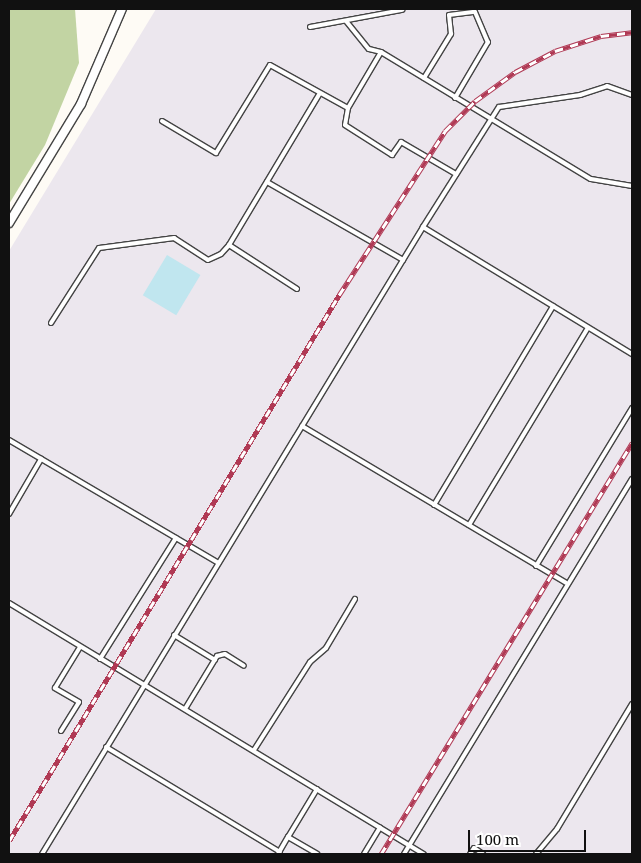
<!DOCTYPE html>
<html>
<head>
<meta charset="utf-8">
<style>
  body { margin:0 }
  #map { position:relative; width:641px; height:863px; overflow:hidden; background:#fefbf5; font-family:"Noto Serif",serif }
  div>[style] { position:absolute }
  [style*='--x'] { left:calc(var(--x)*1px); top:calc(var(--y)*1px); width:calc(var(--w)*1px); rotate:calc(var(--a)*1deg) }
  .industrial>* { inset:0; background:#ece7ee }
  .forest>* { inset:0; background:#c2d4a3 }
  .water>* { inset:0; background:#c0e6ef; transform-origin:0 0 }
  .roads { filter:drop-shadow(1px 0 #444) drop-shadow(-1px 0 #444) drop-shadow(0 1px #444) drop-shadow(0 -1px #444) }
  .service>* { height:4px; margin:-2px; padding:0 2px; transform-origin:2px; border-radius:2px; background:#fff }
  .minor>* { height:8px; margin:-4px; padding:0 4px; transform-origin:4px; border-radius:4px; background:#fff }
  .rail>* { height:4.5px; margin-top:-2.25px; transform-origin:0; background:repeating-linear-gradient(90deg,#fff 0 8px,#b03954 0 16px); box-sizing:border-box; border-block:1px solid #b03954 }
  span { translate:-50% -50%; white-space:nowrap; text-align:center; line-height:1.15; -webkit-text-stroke:5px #fff; paint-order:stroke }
  .frame { position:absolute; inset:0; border:10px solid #111; pointer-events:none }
  .scale { position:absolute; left:468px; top:830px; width:118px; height:22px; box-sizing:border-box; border:2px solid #111; border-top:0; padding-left:6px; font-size:15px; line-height:18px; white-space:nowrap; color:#111; -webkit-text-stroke:4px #fff; paint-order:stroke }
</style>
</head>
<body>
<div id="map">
  <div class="industrial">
    <i style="clip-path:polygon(156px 9px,632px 9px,632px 854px,9px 854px,9px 251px)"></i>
  </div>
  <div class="forest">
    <i style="clip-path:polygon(9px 9px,75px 9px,79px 63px,45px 145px,9px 204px)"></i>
  </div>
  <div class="water">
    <i style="left:167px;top:255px;width:39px;height:47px;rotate:31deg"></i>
  </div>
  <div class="roads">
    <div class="service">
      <i style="--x:346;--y:21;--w:36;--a:51"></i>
      <i style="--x:369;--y:49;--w:12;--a:14"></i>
      <i style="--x:310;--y:27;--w:94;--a:-10.5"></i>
      <i style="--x:424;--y:78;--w:52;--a:-58.5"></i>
      <i style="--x:451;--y:34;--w:19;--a:-96"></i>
      <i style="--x:449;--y:15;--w:26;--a:-7"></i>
      <i style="--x:475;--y:12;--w:33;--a:67"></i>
      <i style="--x:488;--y:42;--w:65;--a:120.5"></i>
      <i style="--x:348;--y:108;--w:65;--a:-59.5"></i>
      <i style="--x:381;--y:52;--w:245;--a:31.2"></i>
      <i style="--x:591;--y:179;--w:42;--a:9.7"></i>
      <i style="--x:162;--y:121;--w:63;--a:30.7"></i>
      <i style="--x:216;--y:153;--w:103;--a:-58.5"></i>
      <i style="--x:270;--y:65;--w:89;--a:28.9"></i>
      <i style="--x:348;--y:108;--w:17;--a:100"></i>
      <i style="--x:345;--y:125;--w:56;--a:32.6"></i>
      <i style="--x:392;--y:155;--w:16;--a:-55"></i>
      <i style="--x:401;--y:142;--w:64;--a:30.2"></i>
      <i style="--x:267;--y:182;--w:157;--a:29.8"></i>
      <i style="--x:423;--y:227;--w:245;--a:31.3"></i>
      <i style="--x:297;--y:289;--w:81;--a:-147.1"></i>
      <i style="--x:229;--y:245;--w:177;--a:-59.1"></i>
      <i style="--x:51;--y:323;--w:89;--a:-57.4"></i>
      <i style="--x:99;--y:248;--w:76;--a:-7.6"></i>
      <i style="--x:174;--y:238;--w:40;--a:32.9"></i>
      <i style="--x:208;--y:260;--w:14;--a:-25"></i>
      <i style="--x:221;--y:254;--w:12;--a:-48"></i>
      <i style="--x:302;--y:426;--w:307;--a:30.7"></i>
      <i style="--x:9;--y:440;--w:243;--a:30.4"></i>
      <i style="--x:434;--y:505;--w:232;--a:-59.1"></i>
      <i style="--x:9;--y:514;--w:64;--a:-59.8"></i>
      <i style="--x:469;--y:525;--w:230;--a:-58.9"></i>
      <i style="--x:536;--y:566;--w:185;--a:-58.7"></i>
      <i style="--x:9;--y:603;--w:485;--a:31.2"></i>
      <i style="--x:174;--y:635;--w:48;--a:31.4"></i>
      <i style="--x:100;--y:659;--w:143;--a:-57.9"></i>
      <i style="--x:185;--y:709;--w:62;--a:-58.9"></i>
      <i style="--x:217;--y:656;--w:8;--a:-14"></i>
      <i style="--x:225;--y:654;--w:22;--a:32"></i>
      <i style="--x:61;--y:731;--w:34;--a:-58"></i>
      <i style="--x:79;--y:702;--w:28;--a:-150"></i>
      <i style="--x:55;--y:688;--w:48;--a:-58.6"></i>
      <i style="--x:106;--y:747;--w:203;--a:31.1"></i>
      <i style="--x:254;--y:750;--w:104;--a:-57.5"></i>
      <i style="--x:310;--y:662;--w:21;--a:-41"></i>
      <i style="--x:326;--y:648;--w:57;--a:-59.4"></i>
      <i style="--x:317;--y:789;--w:56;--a:121.1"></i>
      <i style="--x:288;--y:837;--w:34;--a:30"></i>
      <i style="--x:42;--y:854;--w:734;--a:-58.71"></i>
      <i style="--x:423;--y:227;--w:142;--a:-57.7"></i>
      <i style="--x:499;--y:107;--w:82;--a:-8.4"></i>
      <i style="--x:580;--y:95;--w:28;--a:-18"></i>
      <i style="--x:607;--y:86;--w:27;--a:20"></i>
      <i style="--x:278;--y:854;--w:20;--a:-60"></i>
      <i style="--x:364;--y:854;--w:31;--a:-59"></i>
      <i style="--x:404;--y:854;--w:439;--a:-58.7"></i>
      <i style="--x:470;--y:854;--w:7;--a:-56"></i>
      <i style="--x:474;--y:848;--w:11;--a:34"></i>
      <i style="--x:536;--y:854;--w:33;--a:-50"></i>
      <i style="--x:557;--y:829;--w:146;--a:-59"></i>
    </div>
    <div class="minor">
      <i style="--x:9;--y:223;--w:139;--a:-58.8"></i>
      <i style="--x:81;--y:104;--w:103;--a:-66.7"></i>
    </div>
  </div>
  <div class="rail">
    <i style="--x:9;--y:841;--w:638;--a:-58.85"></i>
    <i style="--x:339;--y:295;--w:195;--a:-57.1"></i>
    <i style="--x:445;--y:131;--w:42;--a:-45"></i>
    <i style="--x:475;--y:101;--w:49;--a:-35.9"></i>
    <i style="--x:515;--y:72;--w:45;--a:-27.7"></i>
    <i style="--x:555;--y:51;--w:48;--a:-18.1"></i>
    <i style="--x:601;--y:36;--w:31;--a:-7"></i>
    <i style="--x:381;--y:854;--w:482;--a:-58.6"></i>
  </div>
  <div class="frame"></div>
  <div class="scale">100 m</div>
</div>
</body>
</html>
